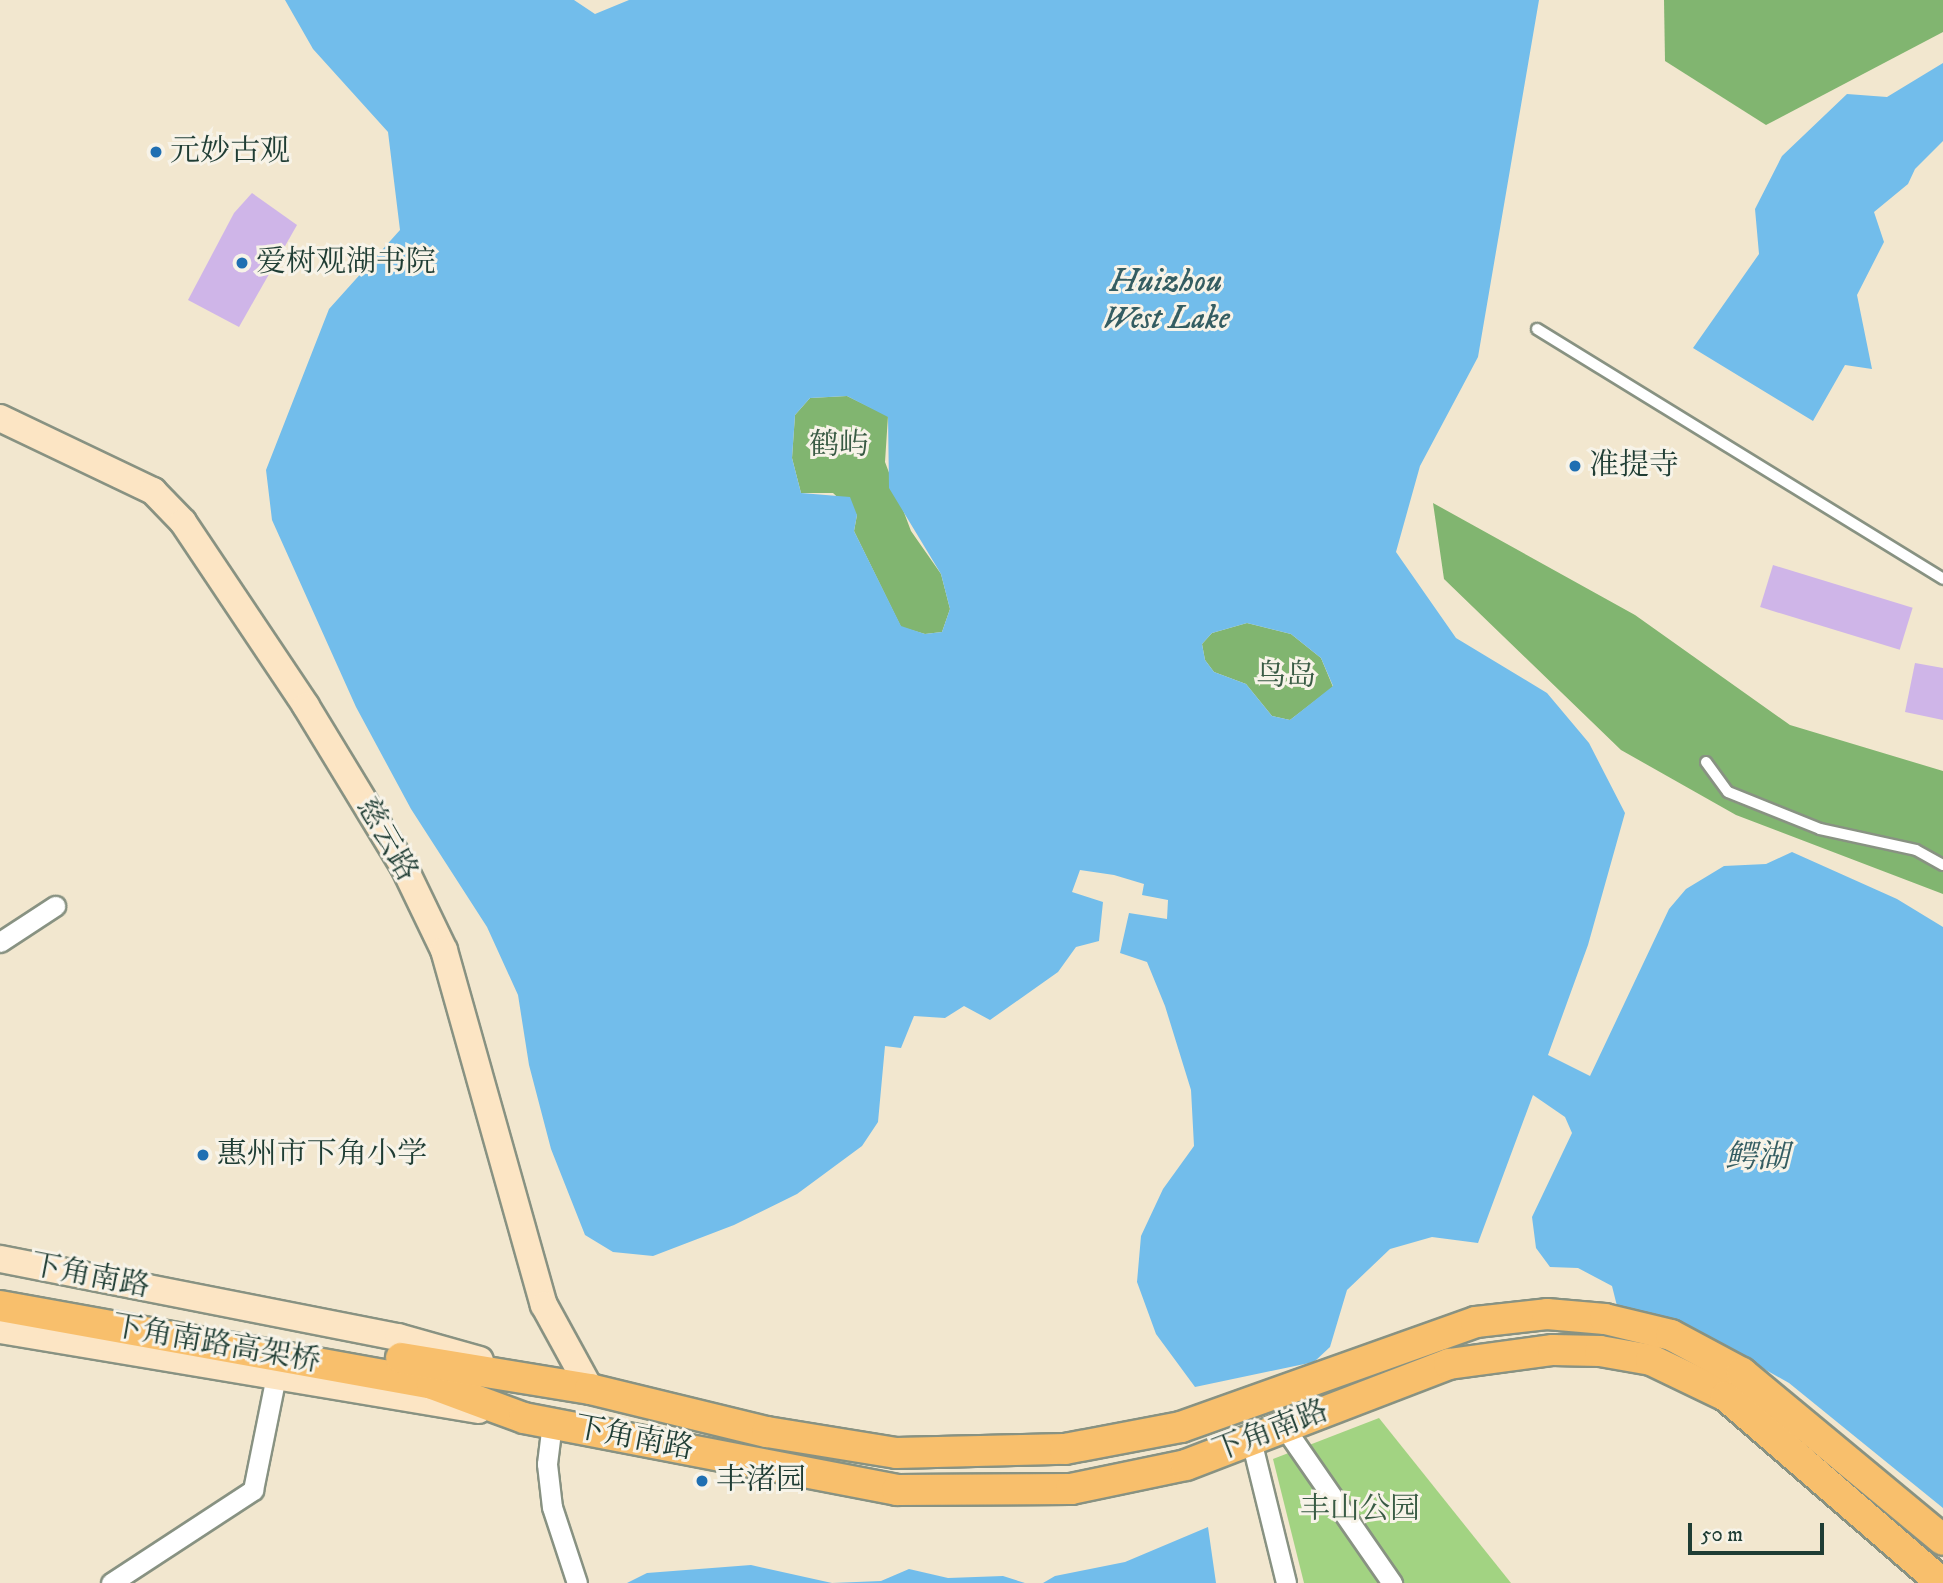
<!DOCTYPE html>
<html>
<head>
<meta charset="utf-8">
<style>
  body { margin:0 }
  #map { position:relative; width:1943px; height:1583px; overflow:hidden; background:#f2e7cf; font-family:"IM FELL DW Pica","Noto Serif SC",serif }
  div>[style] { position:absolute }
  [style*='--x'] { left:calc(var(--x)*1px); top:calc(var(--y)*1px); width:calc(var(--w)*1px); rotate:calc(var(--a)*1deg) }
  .green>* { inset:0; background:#a2d382 }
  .forest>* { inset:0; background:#81b570 }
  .water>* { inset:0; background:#72bdeb }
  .building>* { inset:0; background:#cfb5e8; transform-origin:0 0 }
  .roads { filter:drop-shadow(2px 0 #889282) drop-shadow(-2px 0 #889282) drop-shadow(0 2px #889282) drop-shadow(0 -2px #889282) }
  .lane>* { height:10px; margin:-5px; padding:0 5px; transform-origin:5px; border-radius:5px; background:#fff }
  .street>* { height:19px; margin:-9.5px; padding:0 9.5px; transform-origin:9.5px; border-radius:9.5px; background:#fff }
  .secondary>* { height:26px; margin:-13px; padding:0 13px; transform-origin:13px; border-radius:13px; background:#fce5c4 }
  .primary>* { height:30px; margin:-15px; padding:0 15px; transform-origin:15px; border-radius:15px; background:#f8bf6c }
  .dots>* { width:19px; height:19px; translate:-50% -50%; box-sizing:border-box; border:4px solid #f7f3e8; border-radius:50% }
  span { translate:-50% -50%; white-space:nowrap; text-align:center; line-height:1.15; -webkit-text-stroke:6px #f7f3e8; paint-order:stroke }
  .poi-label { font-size:30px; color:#1f3d34 }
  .left { translate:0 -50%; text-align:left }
  .park-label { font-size:30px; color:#395b44 }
  .street-label { font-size:30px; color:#1f3d34 }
  .water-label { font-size:32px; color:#345d62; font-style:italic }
  .scale { position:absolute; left:1688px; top:1523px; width:136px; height:32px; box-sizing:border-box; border:4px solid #1f3d34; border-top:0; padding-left:9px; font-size:21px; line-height:24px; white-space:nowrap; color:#1f3d34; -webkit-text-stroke:5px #f7f3e8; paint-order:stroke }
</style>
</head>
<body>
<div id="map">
  <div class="green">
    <i style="clip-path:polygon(1379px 1418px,1511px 1583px,1304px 1583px,1273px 1459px)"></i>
  </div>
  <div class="forest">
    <i style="clip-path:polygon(1664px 0,1943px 0,1943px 32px,1766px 125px,1665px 61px)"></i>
    <i style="clip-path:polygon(847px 396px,888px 416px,885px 462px,911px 531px,941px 574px,950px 609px,942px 632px,925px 634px,901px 627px,854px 531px,857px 515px,833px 493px,801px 493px,792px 458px,795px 415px,810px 398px)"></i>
    <i style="clip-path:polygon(1433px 503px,1635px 615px,1790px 725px,1943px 771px,1943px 894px,1736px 815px,1621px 750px,1444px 579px)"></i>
    <i style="clip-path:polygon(1247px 623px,1291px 634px,1321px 658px,1333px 687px,1290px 720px,1272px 716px,1246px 684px,1214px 672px,1205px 660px,1202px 644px,1212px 633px)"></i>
  </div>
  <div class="water">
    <i style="clip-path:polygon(evenodd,285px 0,574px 0,595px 14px,629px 0,1539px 0,1478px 357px,1420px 466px,1396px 552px,1456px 638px,1547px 693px,1589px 743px,1625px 813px,1588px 945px,1548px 1055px,1590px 1076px,1669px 909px,1686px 889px,1724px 866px,1766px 864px,1792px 852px,1897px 899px,1943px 927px,1943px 1508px,1789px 1383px,1720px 1344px,1617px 1306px,1612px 1286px,1578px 1268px,1550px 1267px,1536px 1248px,1532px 1217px,1572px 1133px,1565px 1117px,1533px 1095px,1478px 1243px,1432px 1237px,1390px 1249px,1347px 1290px,1330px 1347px,1314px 1362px,1195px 1387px,1156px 1334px,1137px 1282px,1141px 1236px,1163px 1189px,1194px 1146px,1191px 1090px,1165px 1006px,1147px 962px,1120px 953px,1129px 913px,1167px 919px,1168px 900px,1142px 895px,1144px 884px,1114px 875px,1080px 870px,1072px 892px,1103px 902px,1099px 941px,1076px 947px,1058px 972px,990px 1020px,964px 1006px,945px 1018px,914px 1016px,901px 1048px,885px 1046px,878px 1122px,862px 1146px,797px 1194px,734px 1225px,653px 1256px,613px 1252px,585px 1235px,551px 1149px,529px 1065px,518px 995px,487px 927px,411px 809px,356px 707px,272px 520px,266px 470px,329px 309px,400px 230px,388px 132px,313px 49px,285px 0,847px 396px,888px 417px,889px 488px,941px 574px,950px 609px,942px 632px,925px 634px,901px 626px,854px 531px,857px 515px,850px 497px,801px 493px,792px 458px,795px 415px,810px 398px,847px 396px,285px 0,1247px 623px,1291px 634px,1321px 658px,1333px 686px,1290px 720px,1272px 716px,1246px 684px,1214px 672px,1205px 660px,1202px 644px,1212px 633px,1247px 623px)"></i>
    <i style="clip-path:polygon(1943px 63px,1943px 141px,1915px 169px,1908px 184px,1874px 212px,1884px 242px,1857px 295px,1872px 369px,1845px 365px,1813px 421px,1693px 348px,1759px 254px,1755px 209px,1782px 156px,1847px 94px,1887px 97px)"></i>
    <i style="clip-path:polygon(1208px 1527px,1216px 1583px,1043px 1583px,1055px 1576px,1125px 1562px)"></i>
    <i style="clip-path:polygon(751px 1565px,832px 1583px,627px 1583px,647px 1573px)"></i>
    <i style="clip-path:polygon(909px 1569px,948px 1578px,1003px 1576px,1025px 1583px,832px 1583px,881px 1581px)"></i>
  </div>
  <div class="building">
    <i style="clip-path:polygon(252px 193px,297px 225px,239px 327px,188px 300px,234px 213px)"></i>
    <i style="left:1773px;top:565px;width:146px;height:44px;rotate:17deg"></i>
    <i style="clip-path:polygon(1915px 663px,1943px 668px,1943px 720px,1905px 712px)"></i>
  </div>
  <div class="roads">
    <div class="lane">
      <i style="--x:1537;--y:329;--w:477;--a:31.6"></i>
      <i style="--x:1706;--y:762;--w:37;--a:54"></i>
      <i style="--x:1728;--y:792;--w:99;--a:21.9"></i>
      <i style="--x:1820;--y:829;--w:98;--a:12.3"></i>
      <i style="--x:1916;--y:850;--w:31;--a:29"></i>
    </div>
    <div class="street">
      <i style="--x:0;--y:942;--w:66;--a:-33.2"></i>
      <i style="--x:552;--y:1423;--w:41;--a:97"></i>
      <i style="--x:547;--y:1464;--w:43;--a:83.4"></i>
      <i style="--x:552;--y:1507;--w:80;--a:71.8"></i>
      <i style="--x:1284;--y:1427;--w:190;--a:55.3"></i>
      <i style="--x:1251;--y:1440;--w:147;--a:76.2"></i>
      <i style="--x:111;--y:1583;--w:170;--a:-33.2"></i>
      <i style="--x:253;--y:1490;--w:116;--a:-78.6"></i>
    </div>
    <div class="secondary">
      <i style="--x:0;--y:418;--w:170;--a:25.5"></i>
      <i style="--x:153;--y:491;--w:43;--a:45.9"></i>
      <i style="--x:183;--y:522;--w:221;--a:56.2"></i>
      <i style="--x:306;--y:706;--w:188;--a:58.7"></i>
      <i style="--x:404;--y:867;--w:92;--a:64.3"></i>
      <i style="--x:444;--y:950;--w:369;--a:74.3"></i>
      <i style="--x:544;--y:1305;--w:96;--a:61.3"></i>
      <i style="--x:0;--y:1259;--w:406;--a:11.1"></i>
      <i style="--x:398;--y:1337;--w:85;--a:15.7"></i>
      <i style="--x:0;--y:1330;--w:485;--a:9.5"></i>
    </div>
    <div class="primary">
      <i style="--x:0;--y:1306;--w:439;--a:10.2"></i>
      <i style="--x:432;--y:1384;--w:98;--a:20.3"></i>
      <i style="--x:524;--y:1418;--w:380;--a:10.9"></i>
      <i style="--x:897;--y:1490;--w:174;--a:-0.3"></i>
      <i style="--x:1071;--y:1489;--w:117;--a:-11.8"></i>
      <i style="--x:1186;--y:1465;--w:282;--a:-21"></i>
      <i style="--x:1449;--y:1364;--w:105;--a:-7.7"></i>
      <i style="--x:1553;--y:1350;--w:47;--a:1.2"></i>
      <i style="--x:1600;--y:1351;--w:52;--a:10"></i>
      <i style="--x:1651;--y:1360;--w:83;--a:25.6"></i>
      <i style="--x:1726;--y:1396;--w:286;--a:40.9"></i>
      <i style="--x:401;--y:1358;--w:192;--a:9.3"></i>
      <i style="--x:590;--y:1389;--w:182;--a:13.7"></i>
      <i style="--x:767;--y:1432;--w:131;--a:9.2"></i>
      <i style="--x:896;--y:1453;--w:169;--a:-1.4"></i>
      <i style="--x:1065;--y:1449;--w:118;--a:-10.7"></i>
      <i style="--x:1181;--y:1427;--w:313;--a:-19.6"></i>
      <i style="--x:1476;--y:1322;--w:71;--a:-6.4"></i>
      <i style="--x:1547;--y:1314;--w:58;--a:4.9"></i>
      <i style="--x:1605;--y:1319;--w:68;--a:13.6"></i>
      <i style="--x:1671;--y:1335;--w:81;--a:28.2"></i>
      <i style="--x:1742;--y:1373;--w:261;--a:39.7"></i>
    </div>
  </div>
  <div class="dots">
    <i style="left:156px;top:152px;background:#1f6fb2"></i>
    <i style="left:242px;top:263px;background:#1f6fb2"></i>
    <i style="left:1575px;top:466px;background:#1f6fb2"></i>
    <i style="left:203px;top:1155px;background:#1f6fb2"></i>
    <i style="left:702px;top:1481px;background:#1f6fb2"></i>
  </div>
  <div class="poi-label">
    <span class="left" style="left:170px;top:152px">元妙古观</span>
    <span class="left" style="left:256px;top:263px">爱树观湖书院</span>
    <span class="left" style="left:1589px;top:466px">准提寺</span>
    <span class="left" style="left:217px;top:1155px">惠州市下角小学</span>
    <span class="left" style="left:716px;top:1481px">丰渚园</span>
  </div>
  <div class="park-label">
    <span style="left:839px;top:446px">鹤屿</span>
    <span style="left:1286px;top:677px">鸟岛</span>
    <span style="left:1360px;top:1510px">丰山公园</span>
  </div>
  <div class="street-label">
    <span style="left:386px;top:840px;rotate:60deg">慈云路</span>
    <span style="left:90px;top:1277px;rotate:11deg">下角南路</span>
    <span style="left:216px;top:1345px;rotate:10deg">下角南路高架桥</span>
    <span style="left:1271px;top:1432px;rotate:-21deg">下角南路</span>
    <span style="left:634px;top:1439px;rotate:11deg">下角南路</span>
  </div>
  <div class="water-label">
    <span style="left:1166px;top:301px">Huizhou<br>West Lake</span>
    <span style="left:1757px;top:1158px">鳄湖</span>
  </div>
  <div class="scale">50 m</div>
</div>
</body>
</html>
